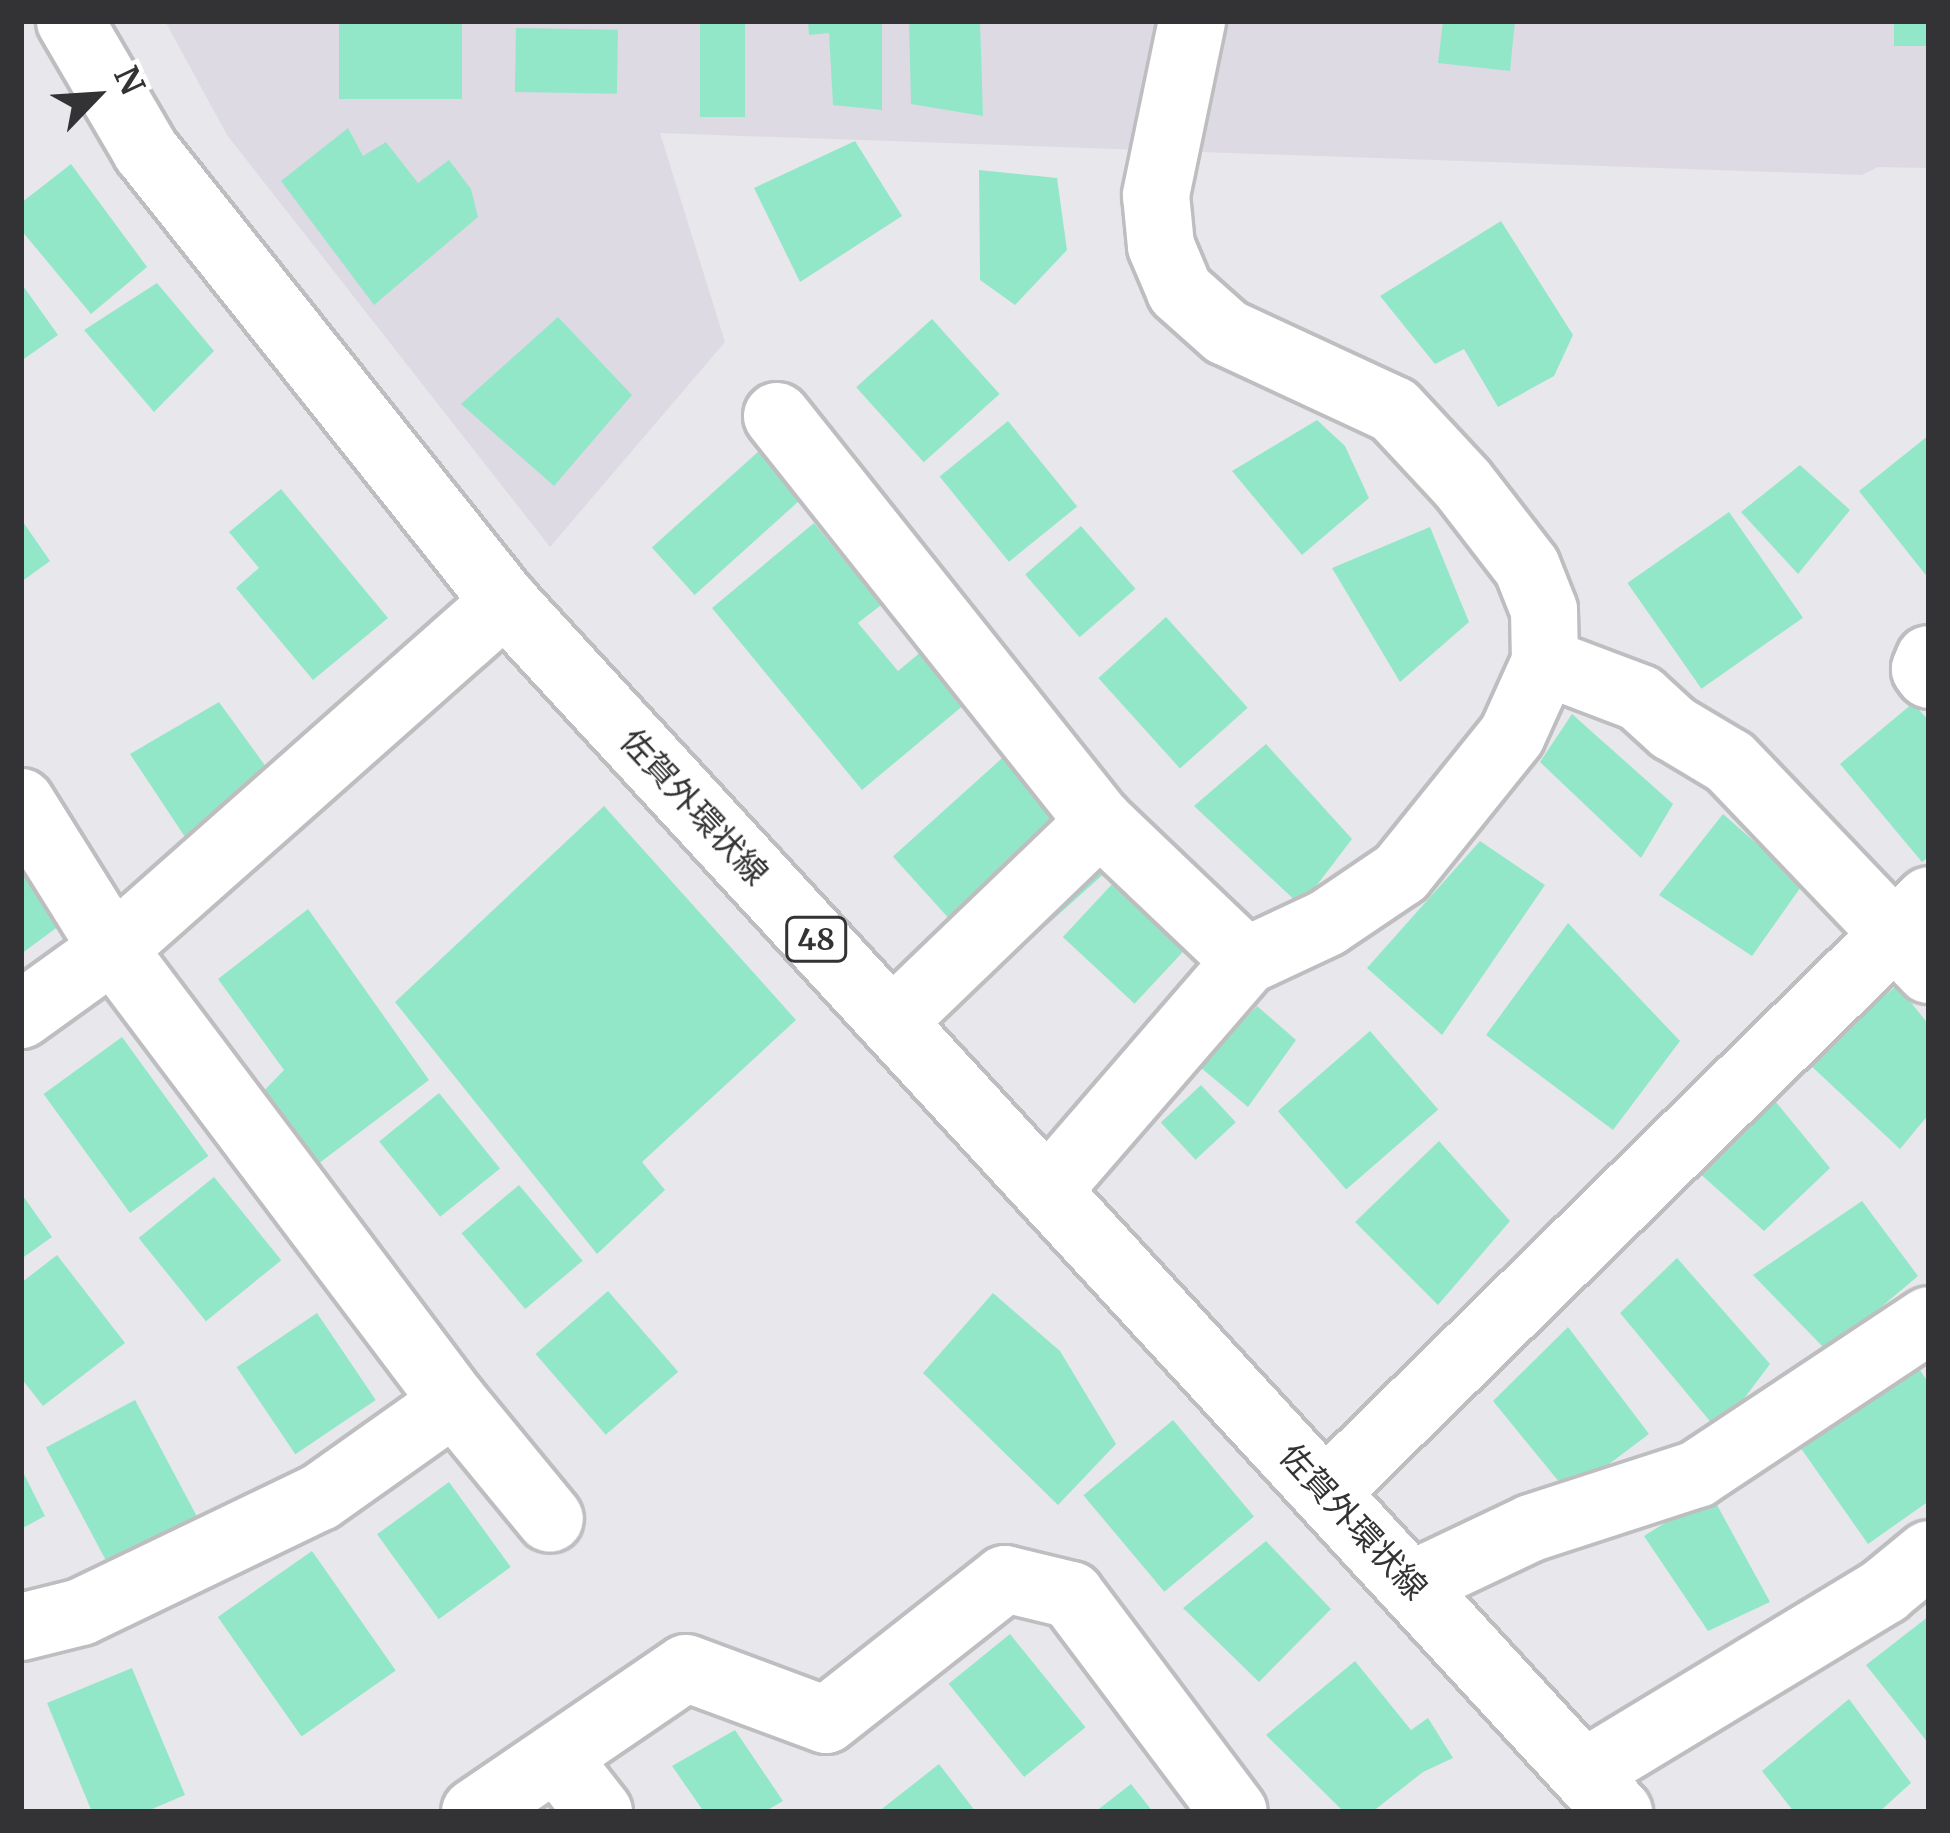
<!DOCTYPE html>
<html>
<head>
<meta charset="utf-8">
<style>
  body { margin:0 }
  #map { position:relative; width:1950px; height:1833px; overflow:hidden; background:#e8e7eb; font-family:Merriweather,"Noto Sans JP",serif }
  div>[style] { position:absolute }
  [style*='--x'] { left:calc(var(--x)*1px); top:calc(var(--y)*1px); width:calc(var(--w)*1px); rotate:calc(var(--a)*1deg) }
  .built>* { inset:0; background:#dddae4 }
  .building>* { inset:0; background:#93e7c9; transform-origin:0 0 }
  .roads { filter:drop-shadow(3px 0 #bebdc0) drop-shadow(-3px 0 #bebdc0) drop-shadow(0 3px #bebdc0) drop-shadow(0 -3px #bebdc0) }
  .street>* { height:66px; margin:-33px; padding:0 33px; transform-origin:33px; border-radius:33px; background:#fff }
  .primary>* { height:66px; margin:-33px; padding:0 33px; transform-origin:33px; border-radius:33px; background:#fff }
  span { translate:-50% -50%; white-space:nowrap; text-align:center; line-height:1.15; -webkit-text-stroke:12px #fff; paint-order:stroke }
  .shield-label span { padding:3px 9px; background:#fff; border:3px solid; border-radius:9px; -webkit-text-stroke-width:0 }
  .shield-label { font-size:30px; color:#333234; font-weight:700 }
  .street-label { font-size:33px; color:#333234 }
  .frame { position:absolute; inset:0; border:24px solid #333234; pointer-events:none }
  .north { position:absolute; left:36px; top:36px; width:120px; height:120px; -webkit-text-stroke:9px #fff; paint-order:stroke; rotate:65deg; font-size:33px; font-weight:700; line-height:48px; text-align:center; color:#333234 }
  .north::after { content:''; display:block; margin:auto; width:42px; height:54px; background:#333234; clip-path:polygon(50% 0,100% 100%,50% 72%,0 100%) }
</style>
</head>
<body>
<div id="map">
  <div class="built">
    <i style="clip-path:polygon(165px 21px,1929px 21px,1929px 168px,1878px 167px,1862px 175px,660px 133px,725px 342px,550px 547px,227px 135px)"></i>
  </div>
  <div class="building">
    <i style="left:339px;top:21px;width:123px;height:78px"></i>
    <i style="left:700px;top:21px;width:45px;height:96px"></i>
    <i style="clip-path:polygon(808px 21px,882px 21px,882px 110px,833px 105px,829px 33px,809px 35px)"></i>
    <i style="clip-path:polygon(909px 21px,980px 21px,983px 116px,911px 104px)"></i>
    <i style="clip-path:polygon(1443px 21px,1515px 21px,1510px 71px,1438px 63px)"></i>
    <i style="left:1894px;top:21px;width:35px;height:25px"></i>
    <i style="left:516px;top:28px;width:102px;height:64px;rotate:1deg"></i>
    <i style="clip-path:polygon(348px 128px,363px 156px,386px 142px,418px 183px,449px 160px,471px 189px,478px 217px,374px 305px,281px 181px)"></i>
    <i style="clip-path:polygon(855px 141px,902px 216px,800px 282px,754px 188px)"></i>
    <i style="clip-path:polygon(71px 164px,147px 267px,91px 314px,21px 230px,21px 203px)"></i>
    <i style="clip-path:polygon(979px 170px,1057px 178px,1067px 250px,1015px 305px,980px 280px)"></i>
    <i style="clip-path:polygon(1501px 221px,1573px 335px,1554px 376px,1498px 407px,1464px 349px,1435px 364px,1380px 296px)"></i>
    <i style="clip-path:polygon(21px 283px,58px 335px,21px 361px)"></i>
    <i style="clip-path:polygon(157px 283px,214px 351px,154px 412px,84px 330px)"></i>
    <i style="clip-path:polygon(558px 317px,632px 395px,554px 486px,461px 404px)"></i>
    <i style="left:932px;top:319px;width:101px;height:102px;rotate:48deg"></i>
    <i style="clip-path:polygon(1317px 420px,1345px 446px,1369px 498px,1302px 555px,1232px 471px)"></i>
    <i style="left:1008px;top:421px;width:110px;height:88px;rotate:51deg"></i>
    <i style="clip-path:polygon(1929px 435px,1929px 579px,1859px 491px)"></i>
    <i style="left:770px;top:441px;width:64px;height:159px;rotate:48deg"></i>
    <i style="clip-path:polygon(1800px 465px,1850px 510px,1798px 574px,1741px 512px)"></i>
    <i style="clip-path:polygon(281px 489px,388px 618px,313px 680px,236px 588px,259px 568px,229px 532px)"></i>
    <i style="left:1729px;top:512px;width:129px;height:124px;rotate:55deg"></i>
    <i style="clip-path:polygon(21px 519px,50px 561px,21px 582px)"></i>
    <i style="clip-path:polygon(814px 523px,881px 605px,858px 623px,898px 671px,922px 651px,965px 704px,862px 790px,712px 608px)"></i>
    <i style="left:1081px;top:526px;width:83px;height:74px;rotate:49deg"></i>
    <i style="clip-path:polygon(1430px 527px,1469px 622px,1400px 682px,1332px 568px)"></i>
    <i style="left:1166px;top:617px;width:122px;height:91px;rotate:48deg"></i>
    <i style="clip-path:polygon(219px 702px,269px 771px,187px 840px,130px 754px)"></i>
    <i style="clip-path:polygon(1913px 703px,1929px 721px,1929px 856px,1922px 862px,1840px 764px)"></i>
    <i style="clip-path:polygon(1572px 714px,1673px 804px,1641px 858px,1540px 762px)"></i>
    <i style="left:1020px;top:742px;width:154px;height:171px;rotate:48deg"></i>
    <i style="clip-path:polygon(1266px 744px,1352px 839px,1301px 906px,1194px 806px)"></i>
    <i style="clip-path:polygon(604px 806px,796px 1020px,642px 1162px,665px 1190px,597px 1254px,395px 1002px)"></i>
    <i style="clip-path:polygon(1723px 814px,1803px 884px,1752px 956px,1659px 895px)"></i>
    <i style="clip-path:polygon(1480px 841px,1545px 885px,1442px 1035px,1367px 968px)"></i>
    <i style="clip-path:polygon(21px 857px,67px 920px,21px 954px)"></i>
    <i style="left:1129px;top:866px;width:98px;height:97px;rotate:43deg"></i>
    <i style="clip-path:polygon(308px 909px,429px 1080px,310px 1170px,257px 1098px,284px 1070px,218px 979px)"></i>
    <i style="clip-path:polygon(1568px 923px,1680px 1041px,1613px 1130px,1486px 1035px)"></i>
    <i style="clip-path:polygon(1897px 985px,1929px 1025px,1929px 1114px,1900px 1149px,1808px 1063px)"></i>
    <i style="clip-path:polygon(1257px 1006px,1296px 1040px,1248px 1107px,1200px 1067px)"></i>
    <i style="left:1370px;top:1031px;width:104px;height:122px;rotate:49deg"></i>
    <i style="left:122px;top:1037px;width:147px;height:97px;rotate:54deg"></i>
    <i style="left:1201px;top:1085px;width:51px;height:55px;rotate:47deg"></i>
    <i style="left:439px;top:1093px;width:97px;height:77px;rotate:51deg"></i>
    <i style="clip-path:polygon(1771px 1096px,1830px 1168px,1764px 1231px,1696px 1170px)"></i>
    <i style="clip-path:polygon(1439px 1141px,1510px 1221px,1438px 1305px,1355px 1222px)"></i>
    <i style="left:214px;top:1177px;width:107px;height:97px;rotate:51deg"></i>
    <i style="left:519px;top:1185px;width:99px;height:75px;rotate:50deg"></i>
    <i style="clip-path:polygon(21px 1193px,52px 1237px,21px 1259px)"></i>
    <i style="clip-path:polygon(1862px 1201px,1918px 1276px,1828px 1352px,1753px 1275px)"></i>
    <i style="clip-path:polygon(57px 1255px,125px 1343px,43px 1406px,21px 1378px,21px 1283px)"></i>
    <i style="clip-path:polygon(1677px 1258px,1770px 1364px,1719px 1432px,1620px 1313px)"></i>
    <i style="left:608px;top:1291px;width:107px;height:96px;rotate:49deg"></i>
    <i style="clip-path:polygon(993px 1293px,1060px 1351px,1116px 1444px,1058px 1505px,923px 1373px)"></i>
    <i style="left:317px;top:1313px;width:105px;height:97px;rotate:56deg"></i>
    <i style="clip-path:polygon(1568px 1327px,1649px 1434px,1605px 1467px,1560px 1483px,1493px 1401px)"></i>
    <i style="clip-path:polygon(1920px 1370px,1929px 1384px,1929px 1501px,1868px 1544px,1800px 1447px)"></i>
    <i style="left:135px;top:1400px;width:149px;height:101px;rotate:62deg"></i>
    <i style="left:1173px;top:1420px;width:126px;height:117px;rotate:50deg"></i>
    <i style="clip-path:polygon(21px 1468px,45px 1516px,21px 1529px)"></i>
    <i style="left:449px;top:1482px;width:105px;height:89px;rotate:54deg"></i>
    <i style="clip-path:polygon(1711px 1494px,1770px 1602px,1708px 1631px,1644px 1536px)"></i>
    <i style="clip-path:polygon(1266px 1541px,1331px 1609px,1259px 1682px,1183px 1608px)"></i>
    <i style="left:312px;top:1551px;width:146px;height:115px;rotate:55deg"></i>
    <i style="clip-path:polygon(1929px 1616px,1929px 1744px,1866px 1665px)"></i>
    <i style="left:1010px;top:1634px;width:120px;height:79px;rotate:51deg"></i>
    <i style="clip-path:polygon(1355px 1661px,1411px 1730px,1428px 1718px,1453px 1758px,1423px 1772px,1372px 1812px,1344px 1812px,1266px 1735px)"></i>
    <i style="clip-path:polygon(132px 1668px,185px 1795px,145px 1812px,92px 1812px,47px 1703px)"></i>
    <i style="clip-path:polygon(1849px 1699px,1911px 1783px,1879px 1812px,1794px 1812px,1762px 1771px)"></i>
    <i style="clip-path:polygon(735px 1730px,783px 1801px,764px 1812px,704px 1812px,672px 1766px)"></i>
    <i style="clip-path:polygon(939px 1764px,976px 1812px,878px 1812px)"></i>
    <i style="clip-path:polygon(1131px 1784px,1153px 1812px,1095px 1812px)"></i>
  </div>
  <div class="roads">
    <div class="street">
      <i style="--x:777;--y:416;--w:519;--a:51.5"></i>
      <i style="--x:1929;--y:659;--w:11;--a:112"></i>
      <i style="--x:1925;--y:669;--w:7;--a:56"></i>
      <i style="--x:1545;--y:662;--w:102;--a:20.8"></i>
      <i style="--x:1640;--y:698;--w:45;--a:42.3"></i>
      <i style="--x:1673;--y:728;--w:66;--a:30.8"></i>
      <i style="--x:1730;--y:762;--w:288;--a:46.3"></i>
      <i style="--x:21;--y:802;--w:173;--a:58"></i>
      <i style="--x:113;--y:949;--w:524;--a:-41.52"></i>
      <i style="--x:21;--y:1015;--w:113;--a:-35.7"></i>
      <i style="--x:113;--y:949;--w:567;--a:53.03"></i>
      <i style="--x:454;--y:1402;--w:151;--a:50.6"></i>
      <i style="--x:892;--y:1022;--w:289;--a:-43.9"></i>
      <i style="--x:1100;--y:822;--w:202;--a:43.6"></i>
      <i style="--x:1047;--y:1191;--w:304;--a:-49.1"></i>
      <i style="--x:1246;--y:961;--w:89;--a:-25.1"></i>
      <i style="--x:1327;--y:923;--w:89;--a:-34"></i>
      <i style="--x:1401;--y:873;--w:177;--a:-51.2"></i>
      <i style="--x:1512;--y:735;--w:80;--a:-65.7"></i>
      <i style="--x:1545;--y:662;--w:52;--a:-91.1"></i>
      <i style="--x:1544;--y:610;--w:46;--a:-111.6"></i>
      <i style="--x:1527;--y:567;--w:106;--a:-127.7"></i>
      <i style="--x:1462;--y:483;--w:100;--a:-133"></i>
      <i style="--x:1394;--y:410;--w:185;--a:-155.1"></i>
      <i style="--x:1226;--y:332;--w:62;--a:-138.3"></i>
      <i style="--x:1180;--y:291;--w:49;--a:-112.9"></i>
      <i style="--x:1161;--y:246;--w:51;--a:-95.6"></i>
      <i style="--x:1156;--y:195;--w:178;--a:-78.3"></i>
      <i style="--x:1325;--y:1493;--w:846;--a:-44.47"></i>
      <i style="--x:1411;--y:1585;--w:133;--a:-25.4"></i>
      <i style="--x:1531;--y:1528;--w:175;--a:-18"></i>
      <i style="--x:1697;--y:1474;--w:278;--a:-33.6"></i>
      <i style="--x:21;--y:1627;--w:62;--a:-14"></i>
      <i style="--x:81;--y:1612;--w:265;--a:-25.7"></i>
      <i style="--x:320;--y:1497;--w:164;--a:-35.3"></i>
      <i style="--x:556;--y:1757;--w:70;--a:52"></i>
      <i style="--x:1584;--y:1773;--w:351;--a:-31.2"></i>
      <i style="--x:1884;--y:1591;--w:58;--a:-39.4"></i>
      <i style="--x:475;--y:1812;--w:255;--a:-34.3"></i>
      <i style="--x:686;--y:1668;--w:149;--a:20.4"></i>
      <i style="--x:826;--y:1720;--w:228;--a:-38.2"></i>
      <i style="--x:1005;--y:1579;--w:68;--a:13.6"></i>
      <i style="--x:1071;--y:1595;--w:271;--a:53.1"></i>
    </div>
    <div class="primary">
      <i style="--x:70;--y:21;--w:151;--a:59.7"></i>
      <i style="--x:146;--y:151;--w:576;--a:51.48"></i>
      <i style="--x:505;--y:602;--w:1645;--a:47.37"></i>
    </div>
  </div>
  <div class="shield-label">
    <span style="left:816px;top:939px">48</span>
  </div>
  <div class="street-label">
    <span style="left:694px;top:807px;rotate:47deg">佐賀外環状線</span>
    <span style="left:1353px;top:1522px;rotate:47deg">佐賀外環状線</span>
  </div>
  <div class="frame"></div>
  <div class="north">N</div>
</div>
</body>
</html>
